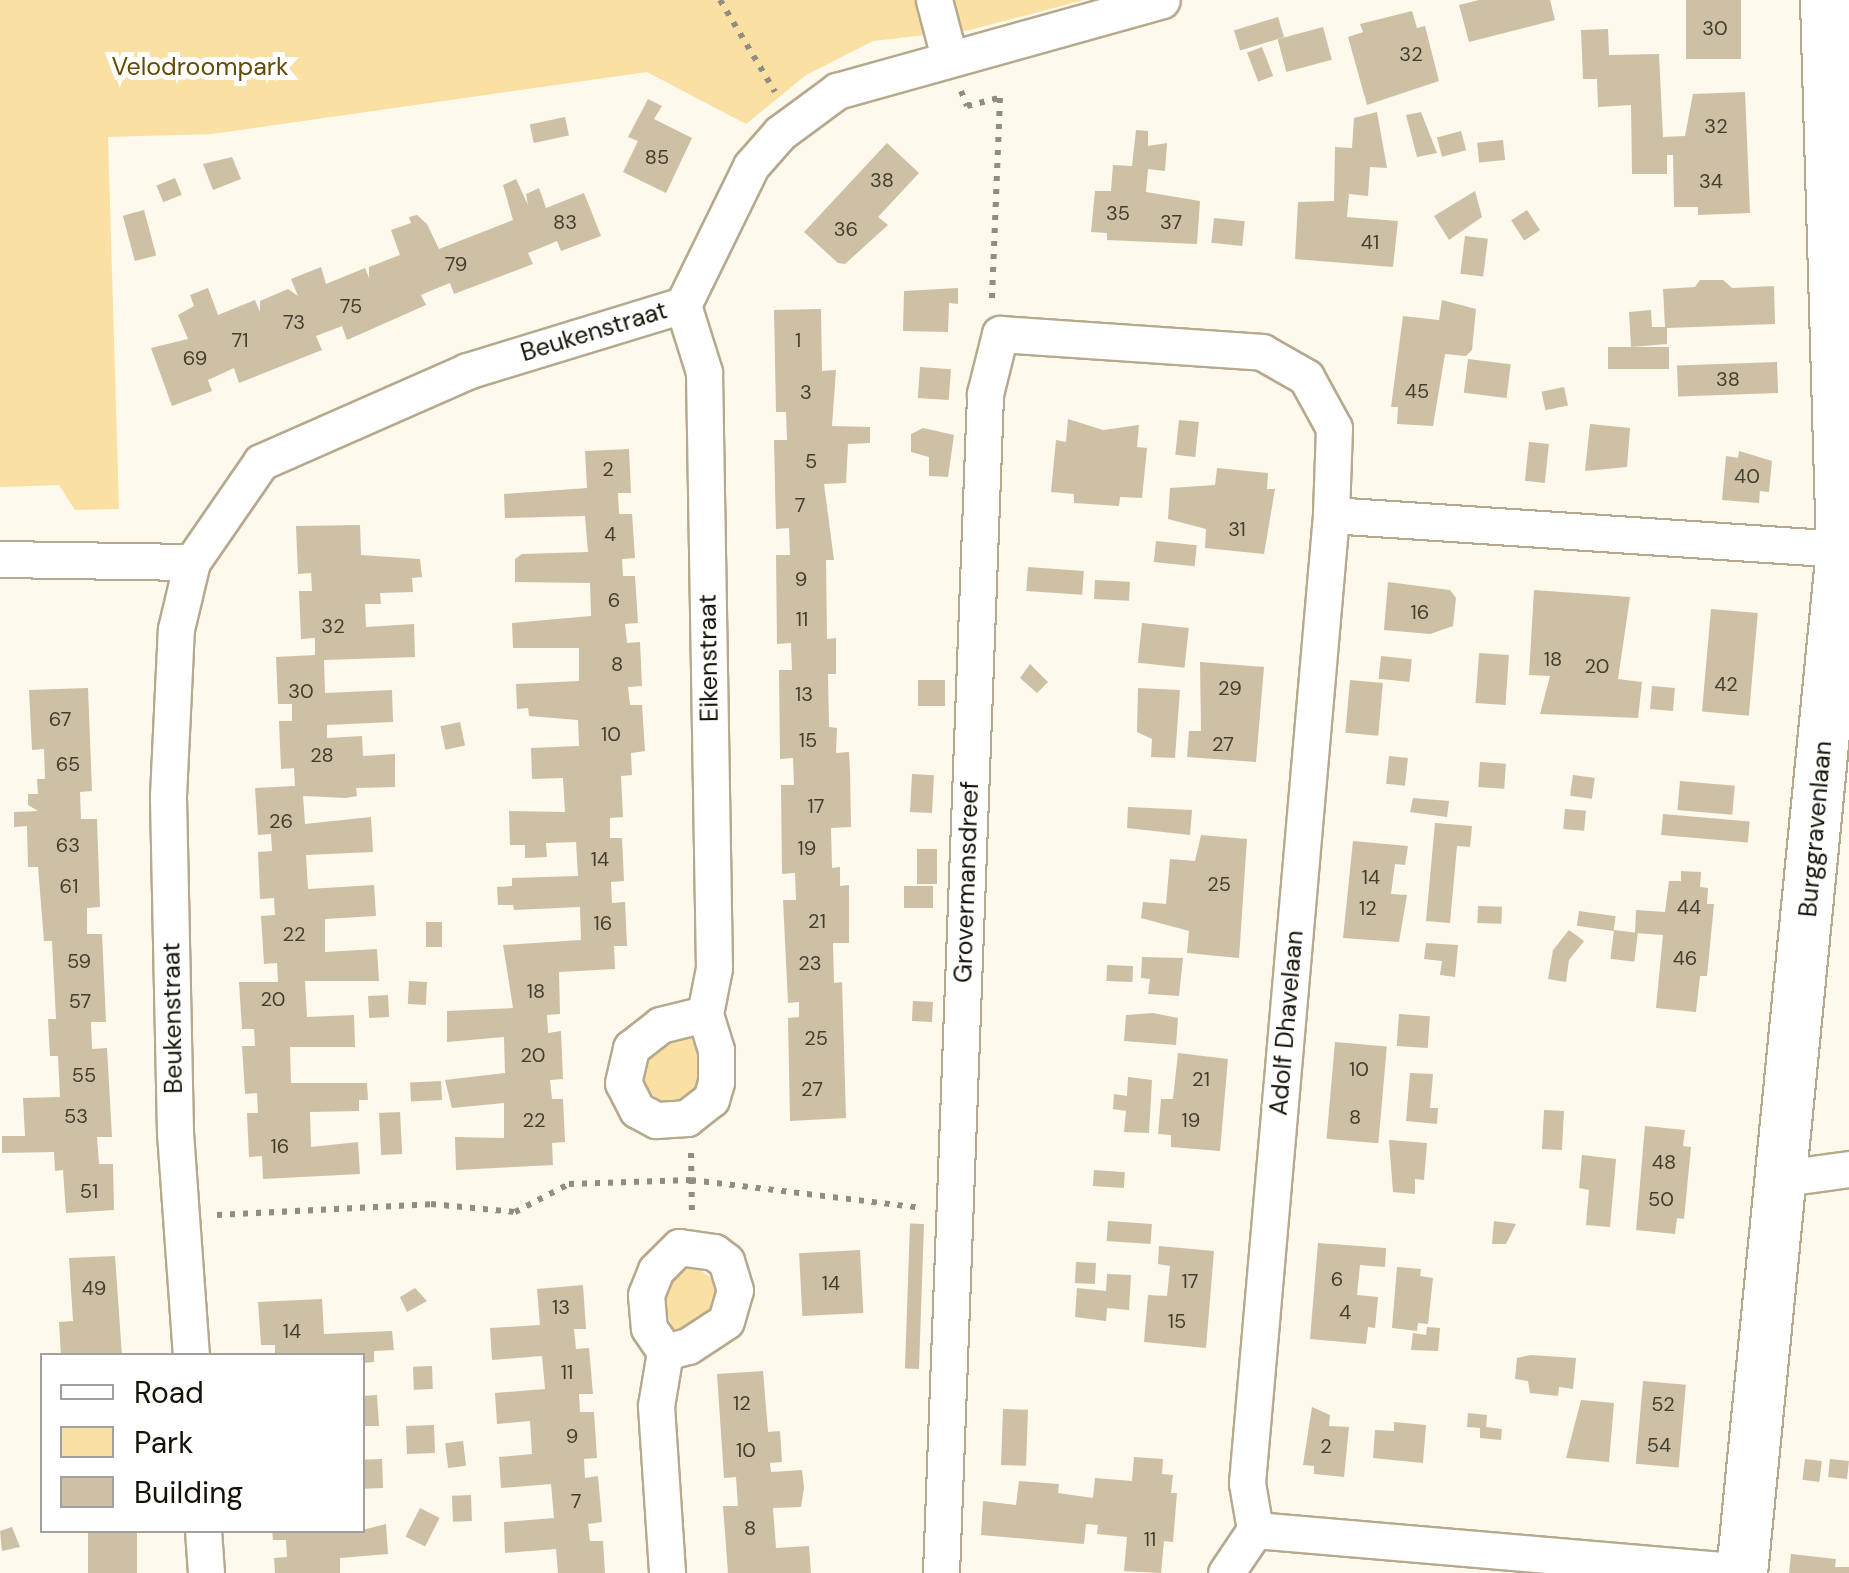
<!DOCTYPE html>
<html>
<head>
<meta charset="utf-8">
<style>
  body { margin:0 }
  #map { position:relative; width:1849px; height:1573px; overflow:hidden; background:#fef9ed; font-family:"DM Sans",sans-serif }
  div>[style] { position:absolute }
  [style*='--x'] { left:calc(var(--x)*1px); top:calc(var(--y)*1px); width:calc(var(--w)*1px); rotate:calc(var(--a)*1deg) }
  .green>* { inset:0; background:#fbe0a4 }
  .building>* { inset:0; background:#cdc0a4; transform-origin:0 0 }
  .path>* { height:6px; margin-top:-3px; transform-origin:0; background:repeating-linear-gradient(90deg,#918d81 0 5px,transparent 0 13px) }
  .roads { filter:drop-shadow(2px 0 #b6a98d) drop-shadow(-2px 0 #b6a98d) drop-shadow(0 2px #b6a98d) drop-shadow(0 -2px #b6a98d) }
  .street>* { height:35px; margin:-17.5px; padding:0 17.5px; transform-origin:17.5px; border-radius:17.5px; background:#fff }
  .secondary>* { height:50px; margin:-25px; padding:0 25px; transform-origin:25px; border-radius:25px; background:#fff }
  span { translate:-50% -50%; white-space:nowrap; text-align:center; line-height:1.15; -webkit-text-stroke:10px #fff; paint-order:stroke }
  .number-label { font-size:20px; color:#443e2e }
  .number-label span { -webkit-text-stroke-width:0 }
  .park-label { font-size:25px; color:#654c04 }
  .street-label { font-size:25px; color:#161207 }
  .legend { position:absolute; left:40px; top:1353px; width:325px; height:180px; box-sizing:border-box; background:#fff; border:2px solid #a2a09c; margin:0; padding:12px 18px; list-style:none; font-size:30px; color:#161207 }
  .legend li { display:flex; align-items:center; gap:20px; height:50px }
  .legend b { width:50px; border:2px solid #a2a09c }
</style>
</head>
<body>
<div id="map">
  <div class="green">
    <i style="clip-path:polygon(0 0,1084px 0,970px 30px,873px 41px,806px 75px,746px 124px,647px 72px,212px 134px,108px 137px,119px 509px,75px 510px,59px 485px,0 487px)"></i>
    <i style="clip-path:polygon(686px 1035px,695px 1036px,702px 1057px,698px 1088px,687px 1099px,661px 1102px,641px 1084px,643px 1059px)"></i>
    <i style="clip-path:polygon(695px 1267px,716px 1281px,718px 1305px,675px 1334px,662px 1299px,671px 1274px)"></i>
  </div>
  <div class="building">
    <i style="clip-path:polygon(1479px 0,1550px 0,1555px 20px,1469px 42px,1459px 5px)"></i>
    <i style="left:1686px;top:0;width:55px;height:59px"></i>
    <i style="clip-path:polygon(1412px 11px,1417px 28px,1425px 26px,1439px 81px,1367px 105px,1348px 37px,1363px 32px,1360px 24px)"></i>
    <i style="left:1278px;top:17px;width:21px;height:46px;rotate:73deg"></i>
    <i style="left:1323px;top:27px;width:34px;height:47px;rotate:75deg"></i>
    <i style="clip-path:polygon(1608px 29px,1609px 55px,1659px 54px,1663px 137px,1685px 136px,1693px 94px,1745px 92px,1750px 213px,1698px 215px,1698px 207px,1674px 207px,1673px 155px,1667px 155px,1667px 174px,1632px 174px,1631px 105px,1598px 107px,1597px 79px,1583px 79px,1581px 30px)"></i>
    <i style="left:1262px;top:47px;width:31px;height:16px;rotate:69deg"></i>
    <i style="clip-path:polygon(648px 99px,662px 106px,654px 119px,692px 138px,666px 193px,623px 172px,638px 141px,628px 137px)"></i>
    <i style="clip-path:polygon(1377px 112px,1387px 168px,1370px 167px,1368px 196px,1349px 194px,1347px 217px,1398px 221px,1393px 267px,1295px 259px,1298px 202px,1334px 201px,1335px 147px,1352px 148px,1354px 118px)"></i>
    <i style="clip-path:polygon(1421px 112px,1437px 153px,1417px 157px,1406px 115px)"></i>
    <i style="left:565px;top:117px;width:19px;height:36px;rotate:78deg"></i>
    <i style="clip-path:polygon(1136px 130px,1148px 131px,1148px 146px,1167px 143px,1165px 171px,1148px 169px,1146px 192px,1200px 201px,1197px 244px,1107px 240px,1107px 233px,1091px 232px,1095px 191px,1111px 191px,1113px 165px,1132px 166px)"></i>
    <i style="left:1461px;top:131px;width:20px;height:25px;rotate:75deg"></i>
    <i style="left:1503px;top:140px;width:20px;height:26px;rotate:84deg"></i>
    <i style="clip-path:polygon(887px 143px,919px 173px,878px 217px,888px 225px,845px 264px,838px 263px,804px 232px)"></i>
    <i style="clip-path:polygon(232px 157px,241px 179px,213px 190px,203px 164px)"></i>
    <i style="left:175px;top:178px;width:18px;height:20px;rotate:68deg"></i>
    <i style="clip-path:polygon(516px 179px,528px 205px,526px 194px,539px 188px,546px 208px,584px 193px,601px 236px,561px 251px,557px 241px,543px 247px,528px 253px,533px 264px,454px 294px,450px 283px,435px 289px,421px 295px,426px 305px,347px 340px,342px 326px,316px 336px,322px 350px,239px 383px,234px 368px,208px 380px,212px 391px,172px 406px,151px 348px,188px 339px,178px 315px,194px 306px,190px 295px,208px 288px,218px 315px,255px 300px,260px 312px,260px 301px,288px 289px,298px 296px,291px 279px,321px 267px,326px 284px,365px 268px,369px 278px,369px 267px,400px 255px,391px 230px,411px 223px,409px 217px,417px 215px,427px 224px,439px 249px,513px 220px,503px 185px)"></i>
    <i style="clip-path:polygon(1475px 191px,1482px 217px,1449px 240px,1434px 216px)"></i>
    <i style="left:144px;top:210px;width:47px;height:22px;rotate:75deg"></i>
    <i style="left:1527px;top:210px;width:24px;height:19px;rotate:57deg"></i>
    <i style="left:1214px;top:218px;width:31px;height:25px;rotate:6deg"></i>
    <i style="left:1465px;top:236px;width:23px;height:38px;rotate:7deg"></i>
    <i style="clip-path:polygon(1700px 280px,1723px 280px,1732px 288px,1774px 286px,1775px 324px,1667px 328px,1667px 344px,1631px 347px,1629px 312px,1651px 310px,1652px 327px,1665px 327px,1663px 289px,1695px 287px)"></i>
    <i style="clip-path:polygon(958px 288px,958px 304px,949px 303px,948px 332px,903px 331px,904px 291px)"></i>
    <i style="clip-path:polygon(1442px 300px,1476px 309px,1472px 350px,1466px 356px,1445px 354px,1433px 426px,1397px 424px,1398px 407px,1391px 407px,1403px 316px,1439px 320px)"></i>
    <i style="clip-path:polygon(821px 309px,822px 371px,836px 370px,832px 426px,870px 427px,870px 443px,848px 444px,846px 483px,824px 484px,834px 560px,826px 560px,827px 639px,836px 638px,836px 674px,828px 674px,829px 727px,837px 728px,836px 753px,849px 752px,850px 771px,851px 827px,831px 828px,832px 868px,840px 867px,840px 886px,849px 885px,849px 943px,833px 943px,834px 983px,842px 982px,846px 1118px,790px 1121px,788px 1018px,799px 1017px,799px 1002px,788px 1003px,783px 900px,796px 900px,795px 873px,782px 874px,781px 785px,794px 785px,793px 758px,780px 759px,779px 670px,792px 670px,791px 643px,777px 644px,776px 555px,790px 555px,789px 528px,776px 529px,774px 440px,787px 440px,786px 412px,776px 412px,774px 310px)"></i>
    <i style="left:1669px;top:347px;width:22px;height:61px;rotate:90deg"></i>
    <i style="left:1468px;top:359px;width:43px;height:34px;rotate:7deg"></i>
    <i style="left:1777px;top:362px;width:31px;height:100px;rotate:88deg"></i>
    <i style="left:920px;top:367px;width:31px;height:31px;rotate:4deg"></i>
    <i style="left:1564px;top:387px;width:19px;height:23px;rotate:78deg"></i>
    <i style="clip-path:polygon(1068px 419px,1103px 430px,1139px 425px,1137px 447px,1147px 448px,1142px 498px,1120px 497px,1119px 506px,1074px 503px,1074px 494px,1051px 492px,1056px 440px,1066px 442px)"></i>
    <i style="left:1179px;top:420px;width:20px;height:35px;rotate:6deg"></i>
    <i style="clip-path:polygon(1590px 424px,1630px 428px,1627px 467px,1585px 471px)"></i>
    <i style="clip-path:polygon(923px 428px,954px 435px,948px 477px,929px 476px,929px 457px,911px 452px,911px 434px)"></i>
    <i style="left:1529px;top:442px;width:20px;height:39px;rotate:6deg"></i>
    <i style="clip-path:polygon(629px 449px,631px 493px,618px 493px,619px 514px,632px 514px,635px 558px,622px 559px,623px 576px,635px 576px,638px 623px,625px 624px,627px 643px,640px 642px,642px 686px,628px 687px,630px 705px,642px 705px,645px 751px,631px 753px,632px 775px,621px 776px,623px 817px,610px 818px,610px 838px,622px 838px,624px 881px,611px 882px,612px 903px,625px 902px,627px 946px,614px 946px,615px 969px,559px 972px,560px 1014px,547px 1015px,548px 1033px,561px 1031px,563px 1079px,550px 1080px,552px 1099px,563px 1099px,565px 1142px,552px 1143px,553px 1165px,456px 1170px,455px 1137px,504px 1138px,504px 1103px,452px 1108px,445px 1080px,505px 1073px,504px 1037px,447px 1042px,447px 1011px,513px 1008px,503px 945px,581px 940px,580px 907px,514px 910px,513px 905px,498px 905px,497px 887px,512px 886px,512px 878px,578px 876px,576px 842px,546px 843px,547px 857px,525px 858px,525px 845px,510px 845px,509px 811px,565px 812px,563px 778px,532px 779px,531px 748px,579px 746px,578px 720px,529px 716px,528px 708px,517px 709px,516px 684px,579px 681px,579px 648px,513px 648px,512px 623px,591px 616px,590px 583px,515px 582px,515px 559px,522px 554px,588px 552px,585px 516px,505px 518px,504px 494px,587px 488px,585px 451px)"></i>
    <i style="clip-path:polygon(1739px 451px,1772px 461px,1769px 492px,1760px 491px,1759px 503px,1722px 500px,1726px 456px,1738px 458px)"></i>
    <i style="clip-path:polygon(1217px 468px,1268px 473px,1267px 489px,1275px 489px,1264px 554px,1205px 548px,1206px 529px,1168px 519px,1170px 488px,1215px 485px)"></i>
    <i style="clip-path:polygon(360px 525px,361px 555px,420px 559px,422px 577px,412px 578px,413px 592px,380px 593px,381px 604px,365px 604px,366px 627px,414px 624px,415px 657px,324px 660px,325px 693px,392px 690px,393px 722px,327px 725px,327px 738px,362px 736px,363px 756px,395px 754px,395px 787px,356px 788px,357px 796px,346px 798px,303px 796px,305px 824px,371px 817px,373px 852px,306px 855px,308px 889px,374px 885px,376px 916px,325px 919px,325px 952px,377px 949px,379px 981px,305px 981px,307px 1017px,354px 1015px,355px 1047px,290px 1047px,291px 1083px,367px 1083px,368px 1100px,359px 1100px,359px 1111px,310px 1112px,311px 1147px,358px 1142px,360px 1174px,263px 1179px,262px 1156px,249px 1157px,247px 1113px,258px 1113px,257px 1093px,245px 1094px,242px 1046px,255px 1046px,254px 1029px,242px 1029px,239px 982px,278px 982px,277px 963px,264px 964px,261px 916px,275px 915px,274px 898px,260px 899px,258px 852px,272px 851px,271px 834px,258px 835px,255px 788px,295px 786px,294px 768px,281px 769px,279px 721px,292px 721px,292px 704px,278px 704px,276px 657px,315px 655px,315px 638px,301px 639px,299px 591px,312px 591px,311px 573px,298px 574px,296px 526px)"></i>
    <i style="left:1156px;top:541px;width:41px;height:21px;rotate:6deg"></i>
    <i style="left:1028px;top:567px;width:56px;height:24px;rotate:4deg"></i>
    <i style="left:1095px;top:580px;width:35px;height:19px;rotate:3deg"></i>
    <i style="clip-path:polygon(1388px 582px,1450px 590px,1456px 598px,1453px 626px,1430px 634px,1384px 630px)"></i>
    <i style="clip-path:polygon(1534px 590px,1630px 597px,1618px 679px,1642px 682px,1638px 718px,1540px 714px,1550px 676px,1529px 675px)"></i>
    <i style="left:1711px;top:609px;width:47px;height:103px;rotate:5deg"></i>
    <i style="left:1142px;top:623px;width:47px;height:40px;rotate:6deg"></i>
    <i style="left:1479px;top:653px;width:30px;height:50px;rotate:4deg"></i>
    <i style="left:1381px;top:656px;width:31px;height:23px;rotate:6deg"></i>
    <i style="clip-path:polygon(1200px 662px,1264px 667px,1256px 762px,1187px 757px,1189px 731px,1201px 731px)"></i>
    <i style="clip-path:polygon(1030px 664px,1048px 682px,1037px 693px,1020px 678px)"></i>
    <i style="left:918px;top:680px;width:27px;height:26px"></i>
    <i style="left:1350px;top:680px;width:33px;height:53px;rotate:5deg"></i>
    <i style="left:1652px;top:686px;width:23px;height:23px;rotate:5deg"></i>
    <i style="clip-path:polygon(88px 688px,92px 791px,80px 792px,81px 819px,97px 819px,100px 907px,87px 908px,87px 934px,102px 934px,106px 1022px,91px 1022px,92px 1049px,107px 1048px,112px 1137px,97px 1137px,99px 1164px,113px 1164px,114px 1210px,66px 1213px,63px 1170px,55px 1171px,54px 1152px,2px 1153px,2px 1136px,25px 1136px,23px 1098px,60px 1097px,58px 1056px,50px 1056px,49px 1038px,48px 1019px,56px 1019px,52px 941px,44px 941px,38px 867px,28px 867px,27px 826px,14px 827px,14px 812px,38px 811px,28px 805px,28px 794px,38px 794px,37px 779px,45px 779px,44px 749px,32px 750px,29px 690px)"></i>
    <i style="clip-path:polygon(1138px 688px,1180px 690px,1175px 758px,1151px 757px,1152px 739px,1137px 732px)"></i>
    <i style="left:460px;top:722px;width:24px;height:20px;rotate:78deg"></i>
    <i style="left:1389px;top:756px;width:19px;height:28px;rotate:6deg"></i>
    <i style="left:1480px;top:762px;width:26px;height:25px;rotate:4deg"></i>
    <i style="left:912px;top:774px;width:22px;height:38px;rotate:3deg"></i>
    <i style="left:1573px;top:775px;width:22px;height:21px;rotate:8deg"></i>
    <i style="left:1680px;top:781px;width:55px;height:29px;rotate:5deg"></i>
    <i style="clip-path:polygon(1413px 798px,1449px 801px,1447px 817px,1410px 812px)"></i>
    <i style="clip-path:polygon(1128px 807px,1192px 810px,1190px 835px,1127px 828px)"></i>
    <i style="left:1565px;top:809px;width:21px;height:20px;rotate:5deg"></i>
    <i style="left:1663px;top:814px;width:87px;height:21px;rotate:5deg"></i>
    <i style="clip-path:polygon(1435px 823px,1472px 826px,1470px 847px,1457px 846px,1450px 923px,1426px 921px)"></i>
    <i style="clip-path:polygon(1201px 835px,1247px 839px,1239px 958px,1187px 953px,1189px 931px,1141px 918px,1143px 902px,1166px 904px,1170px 859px,1195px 861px)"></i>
    <i style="clip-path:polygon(1353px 841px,1408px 846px,1405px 865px,1395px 864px,1391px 894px,1407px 895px,1399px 942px,1343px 938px)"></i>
    <i style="left:917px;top:849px;width:20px;height:35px"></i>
    <i style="clip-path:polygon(1681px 871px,1701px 872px,1700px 887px,1708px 888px,1707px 904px,1714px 904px,1707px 976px,1700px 976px,1696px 1012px,1656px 1008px,1663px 935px,1635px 933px,1636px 910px,1665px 912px,1669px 881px,1681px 881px)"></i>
    <i style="left:904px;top:886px;width:29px;height:22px"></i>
    <i style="left:1478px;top:906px;width:24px;height:17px;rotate:2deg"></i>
    <i style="left:1579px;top:911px;width:37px;height:15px;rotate:8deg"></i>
    <i style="left:442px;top:922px;width:25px;height:16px;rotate:90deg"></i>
    <i style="clip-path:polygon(1569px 930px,1584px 941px,1569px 960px,1566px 982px,1548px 979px,1553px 950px)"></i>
    <i style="left:1614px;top:930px;width:24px;height:29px;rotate:7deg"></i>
    <i style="clip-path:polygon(1426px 943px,1458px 945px,1455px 977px,1440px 975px,1442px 961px,1424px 959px)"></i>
    <i style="clip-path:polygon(1142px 957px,1183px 958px,1179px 996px,1148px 994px,1150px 979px,1141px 978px)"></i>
    <i style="left:1107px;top:965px;width:26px;height:16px;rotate:2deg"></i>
    <i style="left:409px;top:981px;width:18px;height:23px;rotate:3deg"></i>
    <i style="left:388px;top:995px;width:22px;height:20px;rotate:87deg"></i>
    <i style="left:913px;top:1001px;width:20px;height:20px;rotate:3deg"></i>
    <i style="clip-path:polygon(1153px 1013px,1178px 1018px,1176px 1045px,1124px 1041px,1126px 1015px)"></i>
    <i style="left:1399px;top:1014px;width:31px;height:32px;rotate:4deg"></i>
    <i style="left:1335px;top:1042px;width:52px;height:97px;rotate:5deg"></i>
    <i style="clip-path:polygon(1178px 1053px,1228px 1059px,1220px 1151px,1171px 1147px,1171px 1135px,1158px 1134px,1161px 1099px,1173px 1099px)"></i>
    <i style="clip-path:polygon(1410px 1073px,1433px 1074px,1430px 1108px,1438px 1108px,1437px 1124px,1406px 1121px)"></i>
    <i style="clip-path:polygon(1128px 1077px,1152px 1080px,1149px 1133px,1124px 1132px,1126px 1111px,1113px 1109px,1114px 1094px,1127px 1096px)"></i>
    <i style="left:441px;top:1081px;width:19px;height:31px;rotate:87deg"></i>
    <i style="left:1544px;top:1110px;width:20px;height:39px;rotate:3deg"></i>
    <i style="left:400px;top:1112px;width:42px;height:21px;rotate:87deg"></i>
    <i style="clip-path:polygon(1645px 1126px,1685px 1130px,1683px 1146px,1691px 1147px,1684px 1219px,1677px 1218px,1675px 1234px,1636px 1230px)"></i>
    <i style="clip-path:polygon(1389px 1140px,1427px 1143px,1424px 1180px,1415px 1179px,1415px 1194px,1393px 1192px)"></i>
    <i style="clip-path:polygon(1582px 1155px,1616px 1159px,1610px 1227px,1586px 1225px,1589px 1190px,1579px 1188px)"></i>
    <i style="left:1094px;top:1170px;width:31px;height:16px;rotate:4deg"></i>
    <i style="left:1108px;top:1221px;width:44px;height:20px;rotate:4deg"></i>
    <i style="clip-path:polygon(1494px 1221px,1516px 1224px,1506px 1244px,1492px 1244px)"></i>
    <i style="left:924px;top:1224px;width:145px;height:14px;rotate:92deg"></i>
    <i style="clip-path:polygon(1318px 1243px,1386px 1248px,1385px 1267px,1360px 1265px,1357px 1295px,1378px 1297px,1375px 1328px,1368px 1327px,1366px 1344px,1310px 1339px)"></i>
    <i style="clip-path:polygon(1159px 1246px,1214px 1251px,1206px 1348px,1144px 1342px,1148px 1295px,1167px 1296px,1170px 1266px,1158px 1264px)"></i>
    <i style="left:860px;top:1250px;width:63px;height:61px;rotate:87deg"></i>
    <i style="clip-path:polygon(115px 1256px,122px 1356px,61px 1356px,59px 1322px,73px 1321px,69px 1258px)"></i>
    <i style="left:1076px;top:1262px;width:20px;height:21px;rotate:3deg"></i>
    <i style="clip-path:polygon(1397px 1267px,1421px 1269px,1420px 1276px,1433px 1278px,1428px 1324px,1418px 1323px,1417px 1331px,1392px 1328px)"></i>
    <i style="clip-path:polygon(1107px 1274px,1131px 1275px,1129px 1310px,1107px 1308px,1106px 1321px,1075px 1317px,1077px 1288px,1106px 1291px)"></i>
    <i style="clip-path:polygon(583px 1285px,586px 1329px,574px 1329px,576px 1349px,589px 1348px,593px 1394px,579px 1394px,580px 1412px,594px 1412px,597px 1458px,584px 1459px,585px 1478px,598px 1476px,602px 1522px,588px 1524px,590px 1541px,603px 1541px,605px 1573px,558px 1573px,556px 1549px,505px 1553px,504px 1522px,554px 1518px,551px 1484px,501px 1488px,499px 1457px,532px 1454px,530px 1421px,497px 1424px,495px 1393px,545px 1389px,542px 1356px,492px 1360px,490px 1328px,540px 1325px,537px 1289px)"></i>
    <i style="clip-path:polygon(415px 1288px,427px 1301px,407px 1312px,400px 1297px)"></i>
    <i style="clip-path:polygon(322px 1299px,324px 1334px,392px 1331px,394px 1350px,374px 1351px,374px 1362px,362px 1363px,362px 1356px,275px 1356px,275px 1345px,261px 1345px,258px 1302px)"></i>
    <i style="clip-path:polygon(1427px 1327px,1440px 1328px,1438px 1351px,1411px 1350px,1413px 1333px,1426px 1335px)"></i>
    <i style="clip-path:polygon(1530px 1355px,1576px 1358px,1573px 1389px,1559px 1387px,1558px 1396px,1530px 1393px,1528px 1381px,1515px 1379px,1517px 1358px)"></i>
    <i style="left:432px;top:1366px;width:23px;height:19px;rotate:88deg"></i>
    <i style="clip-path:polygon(763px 1371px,768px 1432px,780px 1431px,782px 1462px,770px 1463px,771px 1472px,802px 1470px,804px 1488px,801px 1507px,773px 1508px,776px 1548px,809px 1546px,811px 1573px,728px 1573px,723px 1506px,738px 1506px,736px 1477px,724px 1478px,717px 1374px)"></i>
    <i style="left:1643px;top:1381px;width:43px;height:83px;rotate:5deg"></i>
    <i style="clip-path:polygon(377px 1395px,379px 1426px,362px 1426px,362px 1396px)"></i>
    <i style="clip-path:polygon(1581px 1400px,1614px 1403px,1609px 1462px,1566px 1458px)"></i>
    <i style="clip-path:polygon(1312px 1407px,1330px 1415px,1329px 1426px,1349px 1427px,1344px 1477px,1314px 1474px,1314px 1466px,1303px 1465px)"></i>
    <i style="left:1003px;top:1409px;width:25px;height:56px;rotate:2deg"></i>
    <i style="clip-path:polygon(1468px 1413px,1487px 1415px,1486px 1427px,1502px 1429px,1501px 1440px,1480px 1438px,1480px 1428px,1467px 1427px)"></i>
    <i style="clip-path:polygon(1394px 1422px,1426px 1425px,1423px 1463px,1373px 1458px,1375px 1430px,1394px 1431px)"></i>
    <i style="left:434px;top:1425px;width:28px;height:28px;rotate:88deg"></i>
    <i style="left:463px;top:1441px;width:25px;height:18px;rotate:83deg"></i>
    <i style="clip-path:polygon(1134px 1457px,1163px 1459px,1162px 1474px,1173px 1475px,1171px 1493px,1177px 1493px,1173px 1542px,1164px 1541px,1161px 1573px,1124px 1571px,1127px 1537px,1097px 1534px,1098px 1525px,1086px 1524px,1084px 1544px,981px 1535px,983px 1501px,1016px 1505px,1019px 1481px,1059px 1484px,1058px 1493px,1093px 1498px,1095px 1478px,1132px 1481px)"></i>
    <i style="left:382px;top:1459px;width:29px;height:20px;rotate:88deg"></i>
    <i style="left:1805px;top:1459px;width:17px;height:21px;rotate:7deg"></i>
    <i style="left:1830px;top:1459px;width:19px;height:18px;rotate:6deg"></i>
    <i style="left:471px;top:1495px;width:26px;height:19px;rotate:88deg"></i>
    <i style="left:420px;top:1508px;width:22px;height:32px;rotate:27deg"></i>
    <i style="clip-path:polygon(386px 1524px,388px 1554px,340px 1558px,340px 1573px,275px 1573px,274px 1558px,287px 1557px,286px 1540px,273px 1540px,272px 1530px,362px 1530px)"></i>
    <i style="clip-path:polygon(12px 1527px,20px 1547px,2px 1551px,0 1531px)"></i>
    <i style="left:88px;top:1530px;width:49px;height:43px"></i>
    <i style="clip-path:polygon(1791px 1554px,1836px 1559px,1835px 1567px,1849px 1567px,1849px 1573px,1789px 1573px)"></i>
  </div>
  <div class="path">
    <i style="--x:720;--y:0;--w:107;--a:59.1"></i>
    <i style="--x:961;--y:91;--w:16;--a:68"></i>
    <i style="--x:967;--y:106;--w:34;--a:-14"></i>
    <i style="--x:1000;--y:98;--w:202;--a:92.3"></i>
    <i style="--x:691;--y:1153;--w:63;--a:89.1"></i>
    <i style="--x:217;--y:1215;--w:214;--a:-2.9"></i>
    <i style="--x:431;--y:1204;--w:84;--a:5.4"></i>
    <i style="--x:515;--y:1212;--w:61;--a:-27.4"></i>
    <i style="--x:569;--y:1184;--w:122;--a:-1.9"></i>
    <i style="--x:691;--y:1180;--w:232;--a:6.9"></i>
  </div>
  <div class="roads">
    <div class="street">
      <i style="--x:934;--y:0;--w:59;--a:75.3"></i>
      <i style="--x:683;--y:305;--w:70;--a:72.6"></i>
      <i style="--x:704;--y:372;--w:596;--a:89.04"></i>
      <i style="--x:714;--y:968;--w:47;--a:101.1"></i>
      <i style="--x:705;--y:1014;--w:38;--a:73"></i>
      <i style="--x:716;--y:1050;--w:32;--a:90"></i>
      <i style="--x:716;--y:1082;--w:18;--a:106"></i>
      <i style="--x:711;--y:1099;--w:31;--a:142"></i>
      <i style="--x:687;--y:1118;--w:31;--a:176"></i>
      <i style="--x:656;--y:1120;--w:21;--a:-152"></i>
      <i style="--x:637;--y:1110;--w:30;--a:-117"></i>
      <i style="--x:623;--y:1083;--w:36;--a:-77"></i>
      <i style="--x:631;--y:1048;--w:37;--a:-38"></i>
      <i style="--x:660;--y:1025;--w:46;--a:-13.7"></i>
      <i style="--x:1331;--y:515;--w:972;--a:94.96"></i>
      <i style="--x:1247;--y:1483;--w:48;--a:80.3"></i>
      <i style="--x:1255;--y:1530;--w:489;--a:4.9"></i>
      <i style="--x:0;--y:559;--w:192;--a:0.9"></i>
      <i style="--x:1784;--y:1178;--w:66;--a:-7.9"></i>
      <i style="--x:665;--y:1352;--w:24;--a:-15"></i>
      <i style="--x:688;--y:1346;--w:45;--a:-33.3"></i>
      <i style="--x:726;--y:1321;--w:32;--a:-74"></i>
      <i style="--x:735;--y:1290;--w:30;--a:-107"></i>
      <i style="--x:726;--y:1261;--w:15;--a:-143"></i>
      <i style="--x:714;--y:1252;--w:35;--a:-172"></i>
      <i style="--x:679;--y:1247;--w:33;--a:135"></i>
      <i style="--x:656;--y:1270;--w:27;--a:112"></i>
      <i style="--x:646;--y:1295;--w:33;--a:85"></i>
      <i style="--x:649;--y:1328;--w:29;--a:56"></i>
      <i style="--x:665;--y:1352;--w:55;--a:99.5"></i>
      <i style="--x:656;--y:1406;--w:167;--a:86.2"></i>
      <i style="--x:191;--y:1356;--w:225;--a:-94.1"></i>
      <i style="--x:175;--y:1132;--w:336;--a:-91.2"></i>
      <i style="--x:168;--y:796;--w:167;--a:-87.3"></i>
      <i style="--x:176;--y:629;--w:69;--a:-76.6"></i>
      <i style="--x:192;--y:562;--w:121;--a:-55.4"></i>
      <i style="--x:261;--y:462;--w:225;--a:-23.8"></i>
      <i style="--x:467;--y:371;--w:226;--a:-17"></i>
      <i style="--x:683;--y:305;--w:155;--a:-63.9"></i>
      <i style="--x:751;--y:166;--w:44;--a:-48.7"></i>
      <i style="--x:780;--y:133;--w:71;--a:-36.4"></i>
      <i style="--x:837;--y:91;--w:337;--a:-15.6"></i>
      <i style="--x:203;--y:1530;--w:43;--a:86"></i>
      <i style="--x:941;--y:1573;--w:1180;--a:-87.86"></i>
      <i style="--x:985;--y:394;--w:62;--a:-76"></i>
      <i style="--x:1000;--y:334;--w:263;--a:3.9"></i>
      <i style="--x:1262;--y:352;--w:51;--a:29.6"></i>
      <i style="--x:1306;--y:377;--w:58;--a:61.2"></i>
      <i style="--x:1334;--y:428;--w:87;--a:92"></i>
      <i style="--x:1331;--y:515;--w:512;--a:3.81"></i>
      <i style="--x:1226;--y:1573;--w:52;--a:-56"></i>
    </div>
    <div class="secondary">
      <i style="--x:1742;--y:1573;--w:1029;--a:-84.42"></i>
      <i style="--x:1842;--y:549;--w:549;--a:-91.67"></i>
    </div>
  </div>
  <div class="number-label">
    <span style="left:1715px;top:28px">30</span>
    <span style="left:1411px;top:54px">32</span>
    <span style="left:1716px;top:126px">32</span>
    <span style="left:657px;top:157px">85</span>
    <span style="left:882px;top:180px">38</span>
    <span style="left:1711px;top:181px">34</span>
    <span style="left:1118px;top:213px">35</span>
    <span style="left:565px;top:222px">83</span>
    <span style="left:1171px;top:222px">37</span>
    <span style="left:846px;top:229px">36</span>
    <span style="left:1370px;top:242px">41</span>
    <span style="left:456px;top:264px">79</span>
    <span style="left:351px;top:306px">75</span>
    <span style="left:294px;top:322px">73</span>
    <span style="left:240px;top:340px">71</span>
    <span style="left:798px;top:340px">1</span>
    <span style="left:195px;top:358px">69</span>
    <span style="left:1728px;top:379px">38</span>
    <span style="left:1417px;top:391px">45</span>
    <span style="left:806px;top:392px">3</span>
    <span style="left:811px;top:461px">5</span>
    <span style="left:608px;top:469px">2</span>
    <span style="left:1747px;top:476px">40</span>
    <span style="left:800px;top:505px">7</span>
    <span style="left:1237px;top:529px">31</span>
    <span style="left:610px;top:534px">4</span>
    <span style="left:801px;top:579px">9</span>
    <span style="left:614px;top:600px">6</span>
    <span style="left:1420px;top:612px">16</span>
    <span style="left:802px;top:619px">11</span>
    <span style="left:333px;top:626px">32</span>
    <span style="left:1553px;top:659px">18</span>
    <span style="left:617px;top:664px">8</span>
    <span style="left:1597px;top:666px">20</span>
    <span style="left:1726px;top:684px">42</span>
    <span style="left:1230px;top:688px">29</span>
    <span style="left:301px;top:691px">30</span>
    <span style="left:804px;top:694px">13</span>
    <span style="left:60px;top:719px">67</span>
    <span style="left:611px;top:734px">10</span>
    <span style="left:808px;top:740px">15</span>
    <span style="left:1223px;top:744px">27</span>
    <span style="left:322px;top:755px">28</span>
    <span style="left:68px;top:764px">65</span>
    <span style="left:816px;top:806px">17</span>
    <span style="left:281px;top:821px">26</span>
    <span style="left:68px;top:845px">63</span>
    <span style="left:807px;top:848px">19</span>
    <span style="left:600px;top:859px">14</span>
    <span style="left:1371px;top:877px">14</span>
    <span style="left:1219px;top:884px">25</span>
    <span style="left:69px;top:886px">61</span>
    <span style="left:1689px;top:907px">44</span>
    <span style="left:1368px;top:908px">12</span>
    <span style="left:817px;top:921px">21</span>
    <span style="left:603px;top:923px">16</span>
    <span style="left:294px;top:934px">22</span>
    <span style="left:1685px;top:958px">46</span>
    <span style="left:79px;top:961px">59</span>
    <span style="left:810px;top:963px">23</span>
    <span style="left:536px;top:991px">18</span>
    <span style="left:273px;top:999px">20</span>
    <span style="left:80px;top:1001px">57</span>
    <span style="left:816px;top:1038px">25</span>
    <span style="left:533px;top:1055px">20</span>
    <span style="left:1359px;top:1069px">10</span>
    <span style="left:84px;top:1075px">55</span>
    <span style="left:1201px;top:1079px">21</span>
    <span style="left:812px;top:1089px">27</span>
    <span style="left:76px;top:1116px">53</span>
    <span style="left:1355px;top:1117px">8</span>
    <span style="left:534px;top:1120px">22</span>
    <span style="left:1191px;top:1120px">19</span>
    <span style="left:280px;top:1146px">16</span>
    <span style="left:1664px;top:1162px">48</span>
    <span style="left:89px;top:1191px">51</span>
    <span style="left:1661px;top:1199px">50</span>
    <span style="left:1337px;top:1279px">6</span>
    <span style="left:1190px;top:1281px">17</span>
    <span style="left:831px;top:1283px">14</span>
    <span style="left:94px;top:1288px">49</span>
    <span style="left:561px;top:1307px">13</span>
    <span style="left:1345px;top:1312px">4</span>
    <span style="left:1177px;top:1321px">15</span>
    <span style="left:292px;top:1331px">14</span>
    <span style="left:567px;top:1372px">11</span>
    <span style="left:742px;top:1403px">12</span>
    <span style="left:1663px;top:1404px">52</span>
    <span style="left:572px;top:1436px">9</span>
    <span style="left:1659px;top:1445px">54</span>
    <span style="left:1326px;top:1446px">2</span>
    <span style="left:746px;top:1450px">10</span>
    <span style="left:576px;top:1501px">7</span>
    <span style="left:750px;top:1528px">8</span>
    <span style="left:1150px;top:1539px">11</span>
  </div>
  <div class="park-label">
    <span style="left:200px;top:67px">Velodroompark</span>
  </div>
  <div class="street-label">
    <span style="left:594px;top:332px;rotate:-17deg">Beukenstraat</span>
    <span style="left:709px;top:658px;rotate:-91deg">Eikenstraat</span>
    <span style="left:1816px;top:829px;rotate:-85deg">Burggravenlaan</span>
    <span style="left:967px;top:882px;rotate:-88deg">Grovermansdreef</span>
    <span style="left:173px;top:1018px;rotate:-91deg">Beukenstraat</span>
    <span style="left:1287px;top:1023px;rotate:-85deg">Adolf Dhavelaan</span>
  </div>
  <ul class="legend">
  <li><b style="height:12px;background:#fff"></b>Road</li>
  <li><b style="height:28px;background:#fbe0a4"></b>Park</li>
  <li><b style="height:28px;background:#cdc0a4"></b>Building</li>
  </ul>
</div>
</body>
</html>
